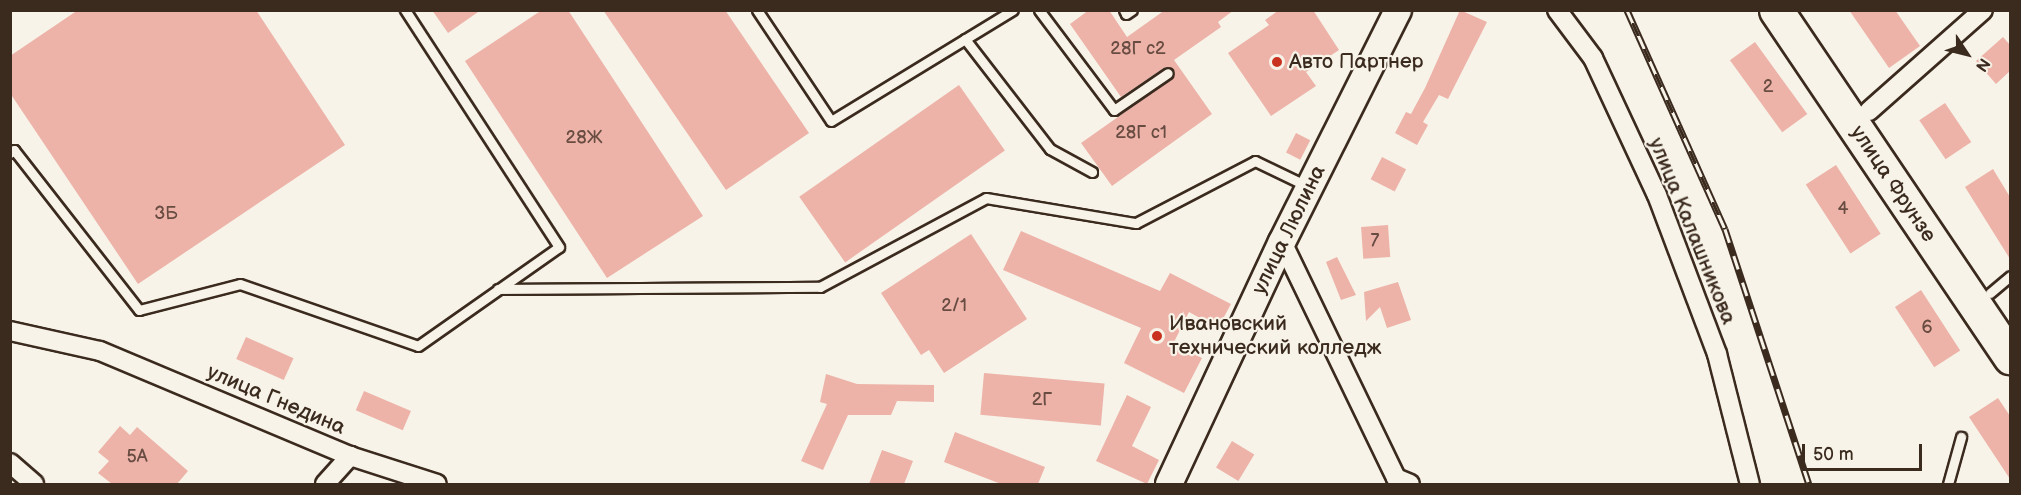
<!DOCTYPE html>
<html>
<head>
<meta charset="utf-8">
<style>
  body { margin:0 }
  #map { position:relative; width:2021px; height:495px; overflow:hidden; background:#f7f3e8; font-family:"Balsamiq Sans",sans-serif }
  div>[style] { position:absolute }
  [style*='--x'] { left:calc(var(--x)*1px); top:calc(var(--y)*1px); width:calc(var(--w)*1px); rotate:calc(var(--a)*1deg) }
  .building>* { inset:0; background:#edb3a9; transform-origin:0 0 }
  .roads { filter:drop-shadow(2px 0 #3b2a1e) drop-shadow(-2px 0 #3b2a1e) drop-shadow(0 2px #3b2a1e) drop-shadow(0 -2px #3b2a1e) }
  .lane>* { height:9px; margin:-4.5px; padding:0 4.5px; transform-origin:4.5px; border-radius:4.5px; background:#f7f3e8 }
  .street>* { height:18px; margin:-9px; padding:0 9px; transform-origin:9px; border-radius:9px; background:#f7f3e8 }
  .secondary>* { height:26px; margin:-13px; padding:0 13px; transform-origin:13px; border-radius:13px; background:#f7f3e8 }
  .highway>* { height:33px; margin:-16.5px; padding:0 16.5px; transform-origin:16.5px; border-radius:16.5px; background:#f7f3e8 }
  .rail>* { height:7px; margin-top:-3.5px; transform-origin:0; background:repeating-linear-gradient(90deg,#f7f3e8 0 14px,#3b2a1e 0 28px); box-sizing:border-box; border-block:2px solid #3b2a1e }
  .dots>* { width:16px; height:16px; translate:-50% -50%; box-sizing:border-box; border:3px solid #f7f3e8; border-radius:50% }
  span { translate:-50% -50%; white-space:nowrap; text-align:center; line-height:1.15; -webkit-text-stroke:4.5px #f7f3e8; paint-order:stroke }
  .number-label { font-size:18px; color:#684c41 }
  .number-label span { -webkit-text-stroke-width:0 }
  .poi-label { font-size:21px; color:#3b2a1e }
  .left { translate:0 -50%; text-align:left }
  .street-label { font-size:21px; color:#3b2a1e }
  .frame { position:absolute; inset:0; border:12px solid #3b2a1e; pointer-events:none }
  .north { position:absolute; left:1937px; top:24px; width:60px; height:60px; -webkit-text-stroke:4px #f7f3e8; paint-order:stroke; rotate:125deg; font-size:16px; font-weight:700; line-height:24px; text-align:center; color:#3b2a1e }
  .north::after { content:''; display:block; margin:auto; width:21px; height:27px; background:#3b2a1e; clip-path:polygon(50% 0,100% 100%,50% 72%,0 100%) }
  .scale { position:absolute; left:1802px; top:444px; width:120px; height:27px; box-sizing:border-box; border:3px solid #3b2a1e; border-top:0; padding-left:8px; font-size:18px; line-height:21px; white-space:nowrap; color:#3b2a1e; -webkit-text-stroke:4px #f7f3e8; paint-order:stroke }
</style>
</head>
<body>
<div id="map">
  <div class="building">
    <i style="clip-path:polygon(78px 10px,256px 10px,345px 145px,138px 284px,10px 93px,10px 56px)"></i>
    <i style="clip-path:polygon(432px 10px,481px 10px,448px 33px)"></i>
    <i style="clip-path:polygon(542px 10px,568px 10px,703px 216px,607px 278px,465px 61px)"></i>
    <i style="clip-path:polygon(603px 10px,725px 10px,809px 133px,726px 190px)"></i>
    <i style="clip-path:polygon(1089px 10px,1109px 10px,1127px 37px,1165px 10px,1234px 10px,1218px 22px,1221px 27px,1174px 60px,1212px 114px,1112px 186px,1081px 143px,1172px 79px,1175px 72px,1165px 67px,1121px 97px,1070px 24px)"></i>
    <i style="clip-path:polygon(1279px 10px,1313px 10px,1339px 50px,1306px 72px,1316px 86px,1271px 116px,1228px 53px,1269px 25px,1265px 20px)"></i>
    <i style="clip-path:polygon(1460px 10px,1487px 22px,1448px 99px,1439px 95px,1423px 122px,1428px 125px,1417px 145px,1395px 133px,1406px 112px,1411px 114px,1425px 88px)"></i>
    <i style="clip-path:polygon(1849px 10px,1895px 10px,1920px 46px,1889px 68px)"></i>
    <i style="clip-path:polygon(2003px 37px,2010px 45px,2010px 71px,1996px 84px,1976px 61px)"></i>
    <i style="left:1755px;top:42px;width:89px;height:31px;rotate:54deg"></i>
    <i style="left:959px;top:85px;width:80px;height:195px;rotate:55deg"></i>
    <i style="left:1945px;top:103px;width:47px;height:31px;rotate:56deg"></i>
    <i style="left:1296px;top:133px;width:16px;height:22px;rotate:27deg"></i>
    <i style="left:1382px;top:157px;width:27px;height:25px;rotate:27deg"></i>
    <i style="left:1836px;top:165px;width:82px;height:36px;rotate:57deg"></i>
    <i style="clip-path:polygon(1993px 169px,2010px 197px,2010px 259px,1965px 187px)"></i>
    <i style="left:1388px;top:225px;width:32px;height:27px;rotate:86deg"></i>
    <i style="clip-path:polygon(1021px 231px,1160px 291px,1170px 273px,1231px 304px,1218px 328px,1189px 312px,1173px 344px,1202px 358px,1184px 393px,1124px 363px,1141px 328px,1003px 270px)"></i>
    <i style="clip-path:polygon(971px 234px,1027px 319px,944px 373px,929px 350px,921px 355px,881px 293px)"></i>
    <i style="clip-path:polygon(1337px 257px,1356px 295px,1341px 300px,1326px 262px)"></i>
    <i style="clip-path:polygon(1398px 282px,1411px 320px,1387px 328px,1380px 307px,1366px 321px,1364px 292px)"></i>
    <i style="left:1921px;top:290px;width:72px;height:31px;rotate:57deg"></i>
    <i style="left:246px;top:337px;width:52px;height:24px;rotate:24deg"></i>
    <i style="left:984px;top:373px;width:121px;height:42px;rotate:5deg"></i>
    <i style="clip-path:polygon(826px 374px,857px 384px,934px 385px,934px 402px,897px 401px,891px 415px,848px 415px,823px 470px,801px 461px,827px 404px,820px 402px)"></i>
    <i style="left:364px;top:391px;width:51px;height:21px;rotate:23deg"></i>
    <i style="clip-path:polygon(1127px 395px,1151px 407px,1132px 446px,1159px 460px,1147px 484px,1096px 461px)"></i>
    <i style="clip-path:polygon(1998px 398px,2010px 416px,2010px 479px,1969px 417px)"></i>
    <i style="clip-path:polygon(120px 426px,130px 435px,137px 427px,188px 471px,177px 484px,112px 484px,98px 473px,109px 461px,98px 452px)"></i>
    <i style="clip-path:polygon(955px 432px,1045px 467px,1038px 484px,1001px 484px,944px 462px)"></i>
    <i style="left:1232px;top:441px;width:26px;height:31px;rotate:31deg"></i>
    <i style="clip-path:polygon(882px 450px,913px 461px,904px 484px,869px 484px)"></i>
  </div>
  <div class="roads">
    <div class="lane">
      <i style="--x:757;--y:10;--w:133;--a:56.3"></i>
      <i style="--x:831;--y:121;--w:213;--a:-31.4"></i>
      <i style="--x:1039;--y:10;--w:125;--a:53.1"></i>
      <i style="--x:1114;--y:110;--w:65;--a:-34.4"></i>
      <i style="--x:1124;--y:10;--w:4;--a:63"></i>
      <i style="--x:1126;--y:14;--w:7;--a:-34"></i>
      <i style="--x:965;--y:39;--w:139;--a:52.3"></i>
      <i style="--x:1050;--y:149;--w:48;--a:28.7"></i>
      <i style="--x:10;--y:153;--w:5;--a:-37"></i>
      <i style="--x:14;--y:150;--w:203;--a:52"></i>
      <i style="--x:139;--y:310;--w:104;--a:-14.4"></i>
      <i style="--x:240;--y:284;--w:188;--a:19.2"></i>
      <i style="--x:418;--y:346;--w:172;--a:-35.1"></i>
      <i style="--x:559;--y:247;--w:283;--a:-123"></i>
      <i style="--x:498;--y:289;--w:322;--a:-0.4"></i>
      <i style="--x:820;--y:287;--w:188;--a:-28.2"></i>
      <i style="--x:986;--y:198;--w:152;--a:9.5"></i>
      <i style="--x:1136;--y:223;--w:134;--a:-27.5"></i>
      <i style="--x:1255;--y:161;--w:60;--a:25.7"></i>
      <i style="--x:1990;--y:293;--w:26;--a:-40"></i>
      <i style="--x:1948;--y:484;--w:49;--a:-74.5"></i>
    </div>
    <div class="street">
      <i style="--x:1557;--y:10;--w:60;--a:53.1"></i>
      <i style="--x:1593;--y:58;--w:151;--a:65"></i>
      <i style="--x:1657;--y:195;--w:170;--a:69.3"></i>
      <i style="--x:1717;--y:354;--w:134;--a:75.8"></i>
      <i style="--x:1869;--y:111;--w:152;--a:-41.5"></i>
      <i style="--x:1282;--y:242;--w:262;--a:64.2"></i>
      <i style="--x:1396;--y:478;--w:15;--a:23"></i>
      <i style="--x:10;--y:331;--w:92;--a:12.5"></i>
      <i style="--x:100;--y:351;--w:271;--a:22.8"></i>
      <i style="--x:350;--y:456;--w:91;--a:17.8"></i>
      <i style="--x:10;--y:463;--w:32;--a:41"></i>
      <i style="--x:325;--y:484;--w:38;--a:-48"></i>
    </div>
    <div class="secondary">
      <i style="--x:1169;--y:484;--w:267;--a:-65"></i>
      <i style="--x:1282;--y:242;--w:259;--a:-63.4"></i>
    </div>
    <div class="highway">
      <i style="--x:1776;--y:10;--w:419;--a:56"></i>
    </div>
  </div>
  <div class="rail">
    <i style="--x:1627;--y:10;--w:240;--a:65.9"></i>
    <i style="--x:1725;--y:229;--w:268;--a:71.8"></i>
  </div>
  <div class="dots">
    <i style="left:1277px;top:62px;background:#c8321e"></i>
    <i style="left:1157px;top:336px;background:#c8321e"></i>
  </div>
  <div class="number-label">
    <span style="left:1138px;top:49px">28Г с2</span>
    <span style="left:1768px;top:87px">2</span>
    <span style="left:1141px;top:133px">28Г с1</span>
    <span style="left:584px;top:138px">28Ж</span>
    <span style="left:1843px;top:209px">4</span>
    <span style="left:166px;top:214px">3Б</span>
    <span style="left:1375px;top:241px">7</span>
    <span style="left:954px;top:306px">2/1</span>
    <span style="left:1927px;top:328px">6</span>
    <span style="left:1042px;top:400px">2Г</span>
    <span style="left:137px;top:457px">5А</span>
  </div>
  <div class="poi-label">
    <span class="left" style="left:1289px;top:62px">Авто Партнер</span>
    <span class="left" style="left:1169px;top:336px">Ивановский<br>технический колледж</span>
  </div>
  <div class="street-label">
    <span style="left:1893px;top:184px;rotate:56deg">улица Фрунзе</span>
    <span style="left:1289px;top:230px;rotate:-64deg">улица Люлина</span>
    <span style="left:1692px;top:231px;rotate:68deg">улица Калашникова</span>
    <span style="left:276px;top:400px;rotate:23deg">улица Гнедина</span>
  </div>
  <div class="frame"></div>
  <div class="north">N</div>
  <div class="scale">50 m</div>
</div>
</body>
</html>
